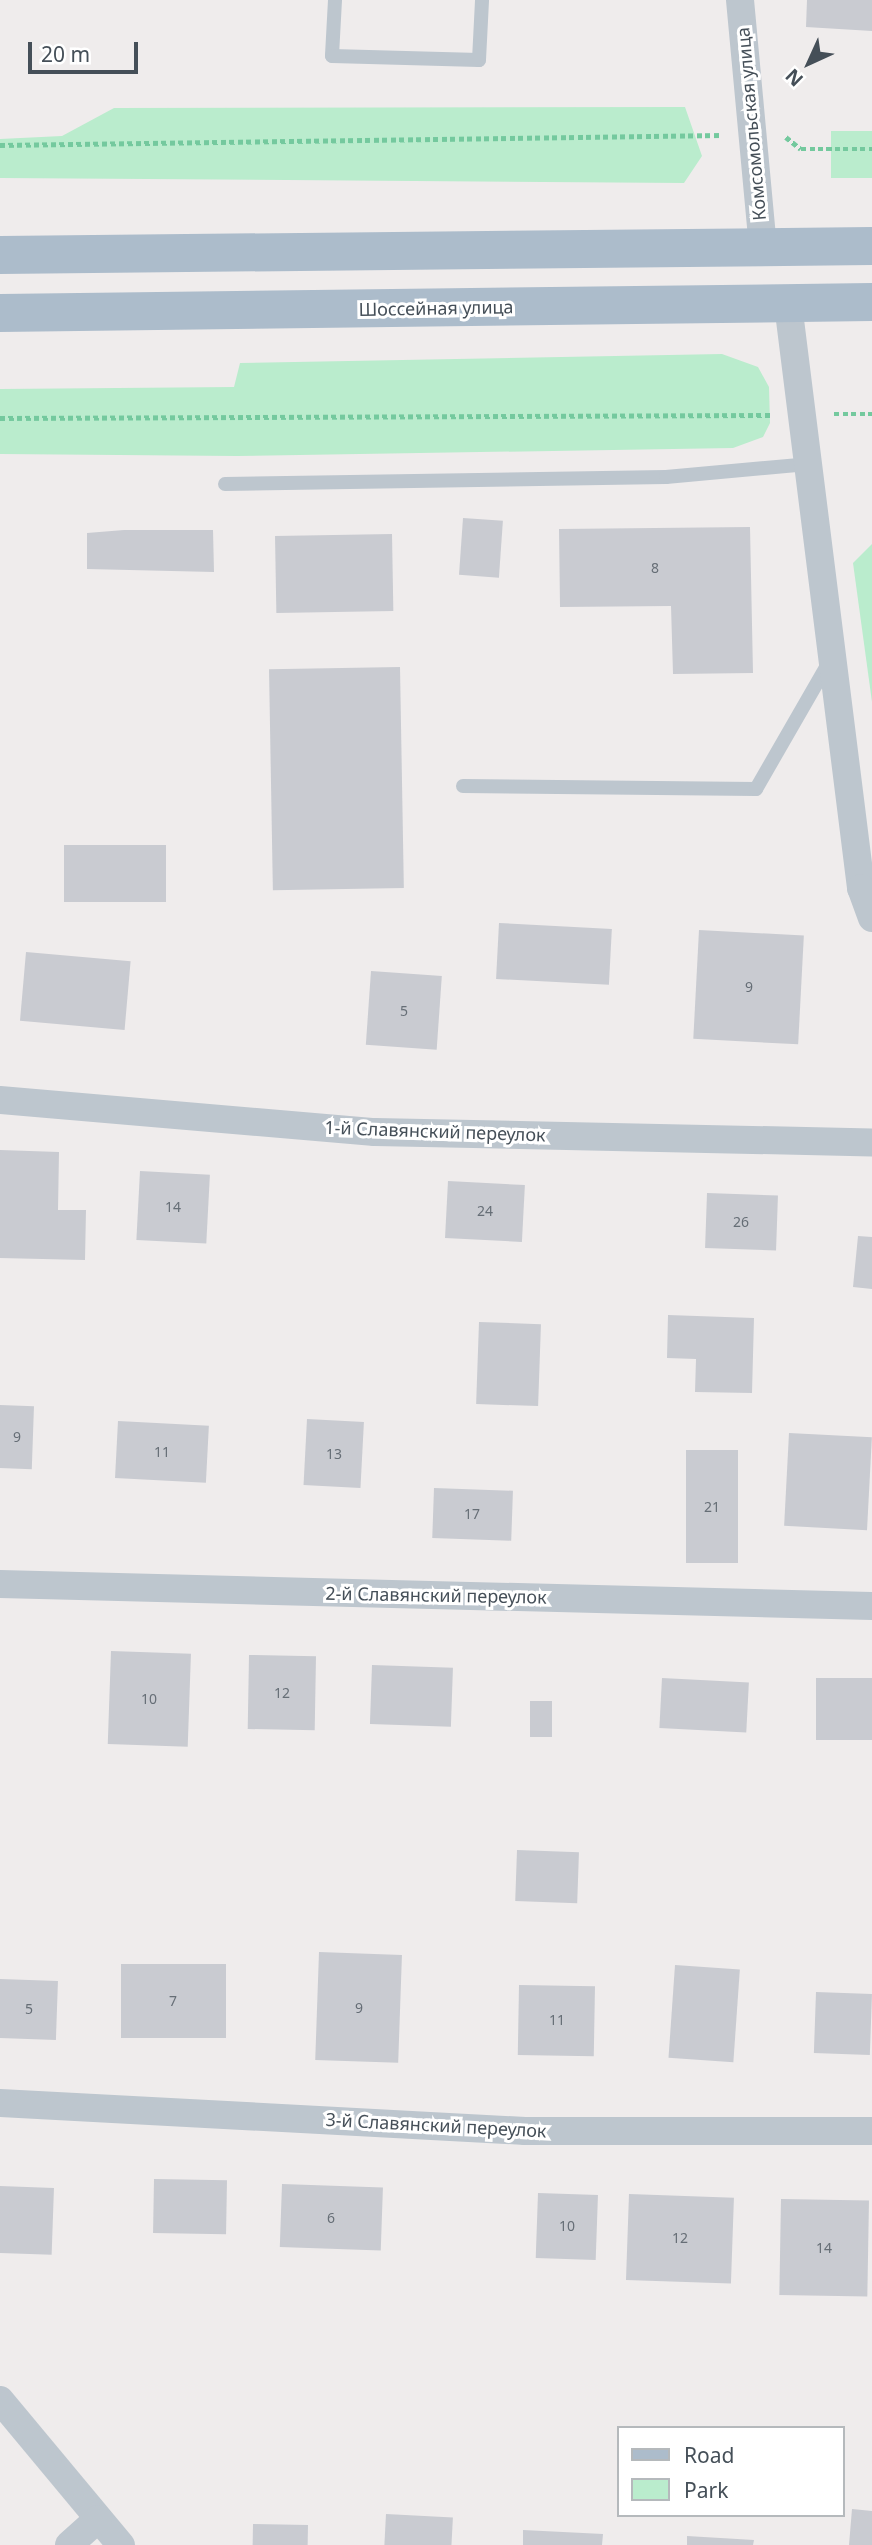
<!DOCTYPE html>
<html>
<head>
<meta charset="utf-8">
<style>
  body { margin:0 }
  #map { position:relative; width:872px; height:2545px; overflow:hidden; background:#efecec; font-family:"Noto Sans",sans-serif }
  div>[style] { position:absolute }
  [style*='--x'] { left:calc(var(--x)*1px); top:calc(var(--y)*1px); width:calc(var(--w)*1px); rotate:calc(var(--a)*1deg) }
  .green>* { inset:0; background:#baeccd; transform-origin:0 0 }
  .building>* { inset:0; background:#c9cbd1; transform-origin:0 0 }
  .path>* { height:4.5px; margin-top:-2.25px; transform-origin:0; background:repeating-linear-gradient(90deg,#74c99e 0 5px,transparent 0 8.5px) }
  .service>* { height:14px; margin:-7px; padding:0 7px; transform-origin:7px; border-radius:7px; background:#bdc6ce }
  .minor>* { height:28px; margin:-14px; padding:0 14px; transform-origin:14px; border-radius:14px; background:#bdc6ce }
  .primary>* { height:38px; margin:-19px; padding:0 19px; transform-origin:19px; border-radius:19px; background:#acbccb }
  span { translate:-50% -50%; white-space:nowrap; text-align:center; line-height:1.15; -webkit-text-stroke:6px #fff; paint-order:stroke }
  .number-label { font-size:14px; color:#666e76 }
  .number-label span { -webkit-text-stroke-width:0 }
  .street-label { font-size:18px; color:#454f58 }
  .legend { position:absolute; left:617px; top:2426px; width:228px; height:91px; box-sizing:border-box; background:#fff; border:2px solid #b5b9bc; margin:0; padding:9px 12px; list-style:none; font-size:21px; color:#454f58 }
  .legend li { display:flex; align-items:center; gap:14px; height:35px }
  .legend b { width:35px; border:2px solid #b5b9bc }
  .north { position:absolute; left:774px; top:28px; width:70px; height:70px; -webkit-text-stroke:5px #fff; paint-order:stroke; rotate:225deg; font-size:19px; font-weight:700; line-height:28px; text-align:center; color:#454f58 }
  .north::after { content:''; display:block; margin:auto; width:24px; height:32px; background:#454f58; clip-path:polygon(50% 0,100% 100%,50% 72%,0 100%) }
  .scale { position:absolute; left:28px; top:42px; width:110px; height:32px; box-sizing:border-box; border:4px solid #454f58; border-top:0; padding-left:9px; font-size:21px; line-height:24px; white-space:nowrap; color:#454f58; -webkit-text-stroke:5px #fff; paint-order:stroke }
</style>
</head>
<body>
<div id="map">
  <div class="green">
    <i style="clip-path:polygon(685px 107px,702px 156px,684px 183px,0 178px,0 139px,62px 136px,114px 108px)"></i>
    <i style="left:872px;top:131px;width:47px;height:41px;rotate:90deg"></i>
    <i style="clip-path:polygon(722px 354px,758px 367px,769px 387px,770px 423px,763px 437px,733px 448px,237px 456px,0 454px,0 389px,234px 387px,240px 363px)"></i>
    <i style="clip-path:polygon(872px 544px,872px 702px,853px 563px)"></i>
  </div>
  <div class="building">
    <i style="clip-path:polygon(807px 0,872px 0,872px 31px,806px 27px)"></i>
    <i style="left:463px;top:518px;width:40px;height:57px;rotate:4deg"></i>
    <i style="clip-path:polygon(750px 527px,753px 673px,673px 674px,671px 606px,560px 607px,559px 529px)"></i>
    <i style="clip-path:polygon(124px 530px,213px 530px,214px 572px,87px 569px,87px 533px)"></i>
    <i style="left:392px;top:534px;width:77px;height:117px;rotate:89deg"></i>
    <i style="left:400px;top:667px;width:221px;height:131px;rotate:89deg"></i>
    <i style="left:64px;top:845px;width:102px;height:57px"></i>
    <i style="left:499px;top:923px;width:113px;height:56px;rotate:3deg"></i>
    <i style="left:699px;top:930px;width:105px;height:109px;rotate:3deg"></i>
    <i style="left:26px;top:952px;width:105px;height:69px;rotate:5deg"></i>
    <i style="left:371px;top:971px;width:71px;height:74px;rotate:4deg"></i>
    <i style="clip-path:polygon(0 1150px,59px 1152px,58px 1210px,86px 1210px,85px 1260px,0 1258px)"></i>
    <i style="left:140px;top:1171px;width:70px;height:69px;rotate:3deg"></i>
    <i style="left:448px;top:1181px;width:77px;height:57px;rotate:3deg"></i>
    <i style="left:707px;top:1193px;width:71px;height:55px;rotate:2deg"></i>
    <i style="clip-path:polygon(858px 1236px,872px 1237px,872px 1289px,853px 1287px)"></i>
    <i style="clip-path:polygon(668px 1315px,754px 1318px,752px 1393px,695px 1392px,696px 1359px,667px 1358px)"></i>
    <i style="left:479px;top:1322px;width:62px;height:82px;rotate:2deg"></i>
    <i style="left:0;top:1405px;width:34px;height:63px;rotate:2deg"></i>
    <i style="left:307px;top:1419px;width:57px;height:66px;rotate:3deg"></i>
    <i style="left:118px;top:1421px;width:91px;height:57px;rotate:3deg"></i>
    <i style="left:789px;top:1433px;width:83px;height:93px;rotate:3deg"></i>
    <i style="left:686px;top:1450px;width:52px;height:113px"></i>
    <i style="left:434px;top:1488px;width:79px;height:50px;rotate:2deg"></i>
    <i style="left:111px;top:1651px;width:80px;height:93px;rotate:2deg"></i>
    <i style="left:249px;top:1655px;width:67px;height:74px;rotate:1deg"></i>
    <i style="left:372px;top:1665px;width:81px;height:59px;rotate:2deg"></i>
    <i style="left:662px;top:1678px;width:87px;height:50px;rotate:3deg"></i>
    <i style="left:816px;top:1678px;width:56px;height:62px"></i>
    <i style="left:530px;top:1701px;width:22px;height:36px"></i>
    <i style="left:517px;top:1850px;width:62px;height:51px;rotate:2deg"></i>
    <i style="left:319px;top:1952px;width:83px;height:108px;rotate:2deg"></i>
    <i style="left:121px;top:1964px;width:105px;height:74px"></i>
    <i style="left:675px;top:1965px;width:65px;height:93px;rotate:4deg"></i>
    <i style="left:0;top:1979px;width:58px;height:59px;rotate:2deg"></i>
    <i style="left:519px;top:1985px;width:76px;height:70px;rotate:1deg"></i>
    <i style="left:816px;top:1992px;width:56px;height:61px;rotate:2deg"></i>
    <i style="left:154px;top:2179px;width:73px;height:54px;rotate:1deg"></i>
    <i style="left:282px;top:2184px;width:101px;height:63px;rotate:2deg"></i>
    <i style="left:0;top:2186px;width:54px;height:67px;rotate:2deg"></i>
    <i style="left:538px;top:2193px;width:60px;height:65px;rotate:2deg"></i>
    <i style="left:629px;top:2194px;width:105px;height:86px;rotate:2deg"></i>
    <i style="left:781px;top:2199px;width:88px;height:96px;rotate:1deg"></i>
    <i style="clip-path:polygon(852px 2509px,872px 2511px,872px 2545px,849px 2545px)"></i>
    <i style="left:386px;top:2514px;width:67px;height:31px;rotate:3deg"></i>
    <i style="left:253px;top:2524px;width:55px;height:21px;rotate:1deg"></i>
    <i style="clip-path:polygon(523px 2530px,603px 2534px,602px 2545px,523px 2545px)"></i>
    <i style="clip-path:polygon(687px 2536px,754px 2540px,753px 2545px,687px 2545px)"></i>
  </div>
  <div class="path">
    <i style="--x:786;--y:137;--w:19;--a:39"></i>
    <i style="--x:801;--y:149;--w:71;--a:0"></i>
    <i style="--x:0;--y:145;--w:722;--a:-0.79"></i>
    <i style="--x:834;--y:414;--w:38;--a:0"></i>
    <i style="--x:0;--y:418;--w:770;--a:-0.22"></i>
  </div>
  <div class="service">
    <i style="--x:335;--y:0;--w:56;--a:93.1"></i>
    <i style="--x:332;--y:56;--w:147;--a:1.6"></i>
    <i style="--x:479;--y:60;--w:60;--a:-87.1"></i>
    <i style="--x:225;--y:484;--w:441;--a:-0.9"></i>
    <i style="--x:666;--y:477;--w:145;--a:-5.2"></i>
    <i style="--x:463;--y:786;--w:293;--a:0.6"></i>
    <i style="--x:756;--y:789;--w:146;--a:-60.1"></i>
  </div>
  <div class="minor">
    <i style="--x:740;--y:0;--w:248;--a:84.7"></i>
    <i style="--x:788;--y:304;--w:589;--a:82.87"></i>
    <i style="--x:861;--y:888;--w:32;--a:70"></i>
    <i style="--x:0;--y:1100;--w:376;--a:4.9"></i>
    <i style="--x:375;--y:1132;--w:497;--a:1.2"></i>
    <i style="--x:0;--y:1584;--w:872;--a:1.45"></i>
    <i style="--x:0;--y:2103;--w:526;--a:3.05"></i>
    <i style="--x:525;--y:2131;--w:347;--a:0"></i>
    <i style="--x:0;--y:2400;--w:189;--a:50.2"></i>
    <i style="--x:69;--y:2545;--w:39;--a:-42"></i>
  </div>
  <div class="primary">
    <i style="--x:0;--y:255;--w:872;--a:-0.59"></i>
    <i style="--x:0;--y:313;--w:872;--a:-0.72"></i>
  </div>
  <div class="number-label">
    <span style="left:655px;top:568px">8</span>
    <span style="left:749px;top:987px">9</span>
    <span style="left:404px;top:1011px">5</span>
    <span style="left:173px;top:1207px">14</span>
    <span style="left:485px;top:1211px">24</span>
    <span style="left:741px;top:1222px">26</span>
    <span style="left:17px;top:1437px">9</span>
    <span style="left:162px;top:1452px">11</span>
    <span style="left:334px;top:1454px">13</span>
    <span style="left:712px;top:1507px">21</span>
    <span style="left:472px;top:1514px">17</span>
    <span style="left:282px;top:1693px">12</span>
    <span style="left:149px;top:1699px">10</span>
    <span style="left:173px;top:2001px">7</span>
    <span style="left:359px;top:2008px">9</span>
    <span style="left:29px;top:2009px">5</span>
    <span style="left:557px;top:2020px">11</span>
    <span style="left:331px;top:2218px">6</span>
    <span style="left:567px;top:2226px">10</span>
    <span style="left:680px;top:2238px">12</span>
    <span style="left:824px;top:2248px">14</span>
  </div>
  <div class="street-label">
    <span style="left:751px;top:124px;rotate:-95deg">Комсомольская улица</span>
    <span style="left:436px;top:308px;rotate:-1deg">Шоссейная улица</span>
    <span style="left:435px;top:1131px;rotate:2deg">1-й Славянский переулок</span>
    <span style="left:436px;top:1595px;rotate:1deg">2-й Славянский переулок</span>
    <span style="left:436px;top:2125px;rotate:3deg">3-й Славянский переулок</span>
  </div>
  <ul class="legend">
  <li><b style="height:9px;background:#acbccb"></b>Road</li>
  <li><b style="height:19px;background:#baeccd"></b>Park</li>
  </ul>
  <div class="north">N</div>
  <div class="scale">20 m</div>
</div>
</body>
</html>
